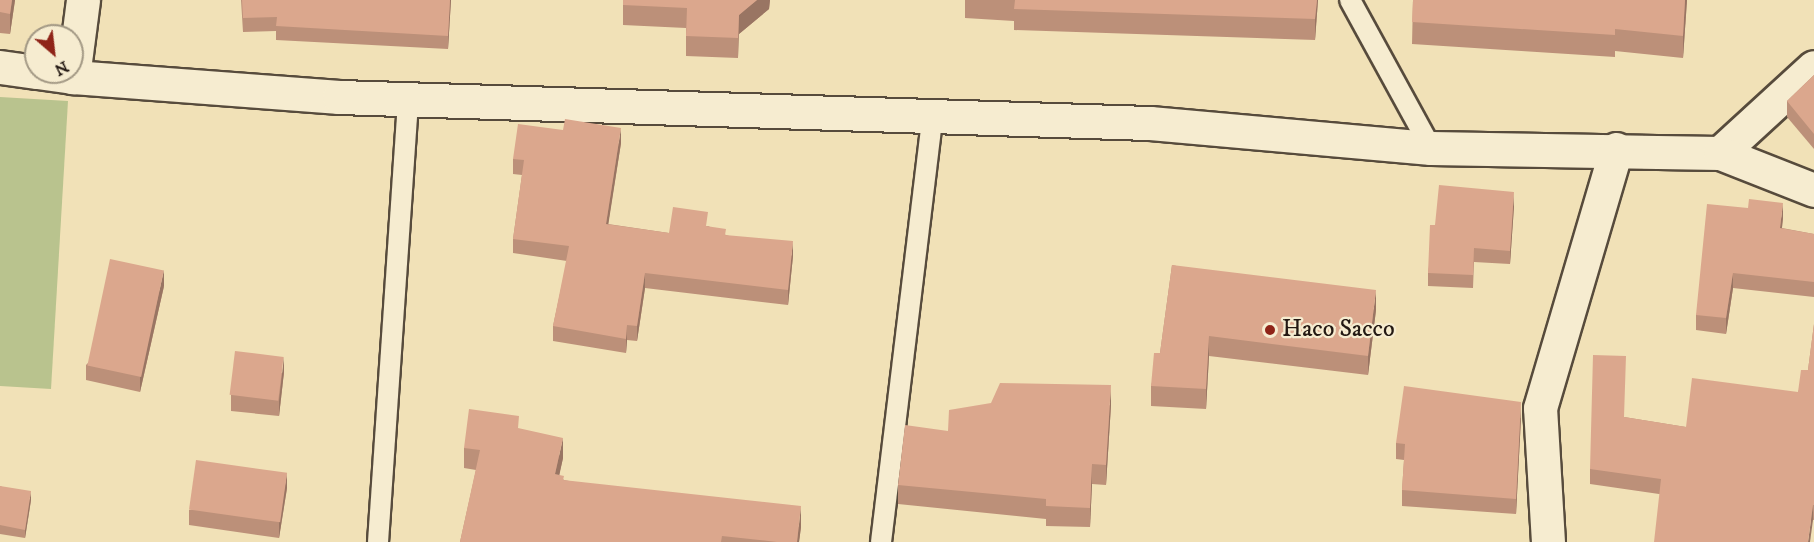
<!DOCTYPE html>
<html>
<head>
<meta charset="utf-8">
<style>
  body { margin:0 }
  #map { position:relative; width:1814px; height:542px; overflow:hidden; background:#f1e1b7; font-family:"IM FELL DW Pica",serif }
  div>[style] { position:absolute }
  [style*='--x'] { left:calc(var(--x)*1px); top:calc(var(--y)*1px); width:calc(var(--w)*1px); rotate:calc(var(--a)*1deg) }
  .green>* { inset:0; background:#b9c38e }
  .roads { filter:drop-shadow(2px 0 #574b3c) drop-shadow(-2px 0 #574b3c) drop-shadow(0 2px #574b3c) drop-shadow(0 -2px #574b3c) }
  .service>* { height:20px; margin:-10px; padding:0 10px; transform-origin:10px; border-radius:10px; background:#f6ecd0 }
  .minor>* { height:33px; margin:-16.5px; padding:0 16.5px; transform-origin:16.5px; border-radius:16.5px; background:#f6ecd0 }
  .wall>* { inset:0; background:#bc9079 }
  .shaded-wall>* { inset:0; background:#997563 }
  .building>* { inset:0; background:#dba78d; transform-origin:0 0 }
  .dots>* { width:16px; height:16px; translate:-50% -50%; box-sizing:border-box; border:3px solid #f6ecd0; border-radius:50% }
  span { translate:-50% -50%; white-space:nowrap; text-align:center; line-height:1.15; -webkit-text-stroke:4.5px #f6ecd0; paint-order:stroke }
  .poi-label { font-size:24px; color:#241913 }
  .left { translate:0 -50%; text-align:left }
  .north { position:absolute; left:24px; top:24px; width:60px; height:60px; box-sizing:border-box; background:#f6ecd0; border:2px solid #a29884; border-radius:50%; rotate:152deg; font-size:16px; font-weight:700; line-height:24px; text-align:center; color:#241913 }
  .north::after { content:''; display:block; margin:auto; width:21px; height:27px; background:#8f2418; clip-path:polygon(50% 0,100% 100%,50% 72%,0 100%) }
</style>
</head>
<body>
<div id="map">
  <div class="green">
    <i style="clip-path:polygon(0 97px,68px 101px,51px 389px,0 386px)"></i>
  </div>
  <div class="roads">
    <div class="service">
      <i style="--x:1350;--y:0;--w:169;--a:61.3"></i>
      <i style="--x:378;--y:542;--w:444;--a:-86.1"></i>
      <i style="--x:881;--y:542;--w:432;--a:-83.1"></i>
    </div>
    <div class="minor">
      <i style="--x:83;--y:0;--w:78;--a:97.4"></i>
      <i style="--x:73;--y:77;--w:267;--a:4.3"></i>
      <i style="--x:339;--y:97;--w:811;--a:1.84"></i>
      <i style="--x:1150;--y:123;--w:282;--a:5.1"></i>
      <i style="--x:1431;--y:148;--w:289;--a:1"></i>
      <i style="--x:1720;--y:153;--w:127;--a:-42.5"></i>
      <i style="--x:0;--y:67;--w:36;--a:8"></i>
      <i style="--x:37;--y:72;--w:36;--a:8"></i>
      <i style="--x:1720;--y:153;--w:101;--a:21.5"></i>
      <i style="--x:1548;--y:542;--w:134;--a:-93.4"></i>
      <i style="--x:1540;--y:408;--w:270;--a:-73.6"></i>
    </div>
  </div>
  <div class="wall">
    <i style="clip-path:polygon(0 0,15px 0,10px 34px,0 33px)"></i>
    <i style="clip-path:polygon(241px 0,451px 0,448px 49px,276px 40px,276px 31px,243px 32px)"></i>
    <i style="clip-path:polygon(623px 0,770px 0,769px 9px,739px 34px,738px 58px,686px 56px,686px 28px,623px 25px)"></i>
    <i style="clip-path:polygon(965px 0,1318px 0,1315px 40px,1014px 30px,1014px 21px,965px 18px)"></i>
    <i style="clip-path:polygon(1413px 0,1687px 0,1683px 58px,1615px 51px,1615px 57px,1412px 44px)"></i>
    <i style="clip-path:polygon(1814px 75px,1814px 149px,1787px 117px,1787px 101px)"></i>
    <i style="clip-path:polygon(621px 143px,608px 224px,669px 233px,708px 226px,726px 235px,793px 256px,788px 305px,645px 288px,637px 341px,627px 340px,626px 353px,553px 341px,553px 326px,567px 261px,513px 253px,513px 239px,522px 175px,513px 174px,513px 159px)"></i>
    <i style="clip-path:polygon(1514px 206px,1510px 264px,1474px 262px,1473px 288px,1428px 286px,1428px 273px,1435px 225px)"></i>
    <i style="clip-path:polygon(1748px 208px,1783px 218px,1782px 228px,1814px 234px,1814px 297px,1733px 288px,1726px 334px,1696px 330px,1696px 315px)"></i>
    <i style="clip-path:polygon(1172px 265px,1376px 310px,1368px 375px,1209px 356px,1206px 409px,1151px 406px,1151px 386px,1160px 353px)"></i>
    <i style="clip-path:polygon(164px 286px,140px 392px,86px 380px,86px 365px)"></i>
    <i style="clip-path:polygon(1814px 324px,1814px 520px,1659px 494px,1590px 484px,1590px 469px,1624px 417px,1686px 427px,1798px 392px,1808px 370px)"></i>
    <i style="clip-path:polygon(284px 372px,279px 416px,231px 411px,231px 395px)"></i>
    <i style="clip-path:polygon(1111px 405px,1106px 485px,1092px 484px,1090px 527px,1046px 526px,1046px 519px,898px 504px,898px 485px,948px 431px)"></i>
    <i style="clip-path:polygon(1521px 418px,1516px 514px,1402px 506px,1402px 490px,1404px 460px,1396px 459px,1396px 443px)"></i>
    <i style="clip-path:polygon(519px 429px,563px 458px,559px 475px,564px 480px,801px 527px,799px 542px,460px 542px,476px 470px,464px 468px,464px 448px)"></i>
    <i style="clip-path:polygon(0 486px,31px 500px,25px 538px,0 534px)"></i>
    <i style="clip-path:polygon(287px 488px,279px 538px,189px 525px,189px 510px)"></i>
  </div>
  <div class="shaded-wall">
    <i style="clip-path:polygon(12px 0,15px 0,10px 34px,10px 14px)"></i>
    <i style="clip-path:polygon(450px 0,451px 0,448px 49px,448px 36px)"></i>
    <i style="clip-path:polygon(757px 0,770px 0,769px 9px,739px 34px,738px 58px,739px 15px)"></i>
    <i style="clip-path:polygon(1317px 0,1318px 0,1315px 40px,1315px 19px)"></i>
    <i style="clip-path:polygon(1685px 0,1687px 0,1683px 58px,1683px 36px)"></i>
    <i style="clip-path:polygon(621px 128px,621px 143px,606px 239px,606px 224px)"></i>
    <i style="clip-path:polygon(1514px 192px,1514px 206px,1510px 264px,1510px 251px)"></i>
    <i style="clip-path:polygon(1783px 203px,1783px 218px,1780px 243px,1780px 228px)"></i>
    <i style="clip-path:polygon(793px 241px,793px 256px,788px 305px,788px 290px)"></i>
    <i style="clip-path:polygon(164px 270px,164px 286px,140px 392px,140px 377px)"></i>
    <i style="clip-path:polygon(645px 273px,645px 288px,637px 341px,637px 326px)"></i>
    <i style="clip-path:polygon(1733px 273px,1733px 288px,1726px 334px,1726px 318px)"></i>
    <i style="clip-path:polygon(1376px 290px,1376px 310px,1368px 375px,1368px 356px)"></i>
    <i style="clip-path:polygon(627px 325px,627px 340px,626px 353px,626px 339px)"></i>
    <i style="clip-path:polygon(1209px 336px,1209px 356px,1206px 409px,1206px 389px)"></i>
    <i style="clip-path:polygon(284px 357px,284px 372px,279px 416px,279px 401px)"></i>
    <i style="clip-path:polygon(1111px 385px,1111px 405px,1106px 485px,1106px 465px)"></i>
    <i style="clip-path:polygon(1521px 402px,1521px 418px,1516px 514px,1516px 499px)"></i>
    <i style="clip-path:polygon(563px 438px,563px 458px,555px 495px,555px 474px)"></i>
    <i style="clip-path:polygon(1092px 464px,1092px 484px,1090px 527px,1090px 508px)"></i>
    <i style="clip-path:polygon(287px 473px,287px 488px,279px 538px,279px 522px)"></i>
    <i style="clip-path:polygon(31px 491px,31px 500px,25px 538px,25px 530px)"></i>
    <i style="clip-path:polygon(1813px 505px,1813px 520px,1810px 542px,1808px 542px)"></i>
    <i style="clip-path:polygon(801px 506px,801px 527px,799px 542px,797px 542px)"></i>
  </div>
  <div class="building">
    <i style="clip-path:polygon(0 0,12px 0,10px 14px,0 12px)"></i>
    <i style="clip-path:polygon(242px 0,450px 0,448px 36px,276px 26px,277px 17px,243px 18px)"></i>
    <i style="clip-path:polygon(623px 0,757px 0,739px 15px,738px 38px,686px 36px,687px 8px,623px 5px)"></i>
    <i style="clip-path:polygon(1012px 0,1317px 0,1315px 19px,1014px 9px,1015px 0)"></i>
    <i style="clip-path:polygon(1413px 0,1685px 0,1683px 36px,1615px 29px,1615px 35px,1412px 22px)"></i>
    <i style="clip-path:polygon(1814px 75px,1814px 134px,1787px 101px)"></i>
    <i style="clip-path:polygon(565px 119px,621px 128px,606px 224px,669px 233px,673px 207px,708px 212px,706px 226px,726px 229px,725px 235px,793px 241px,788px 290px,645px 273px,637px 326px,627px 325px,626px 339px,553px 326px,569px 246px,513px 239px,524px 160px,513px 159px,518px 124px,563px 130px)"></i>
    <i style="clip-path:polygon(1439px 185px,1514px 192px,1510px 251px,1474px 248px,1473px 275px,1428px 273px,1430px 225px,1435px 225px)"></i>
    <i style="clip-path:polygon(1749px 199px,1783px 203px,1780px 228px,1814px 234px,1814px 282px,1733px 273px,1726px 318px,1696px 315px,1707px 204px,1748px 208px)"></i>
    <i style="left:110px;top:259px;width:55px;height:109px;rotate:12deg"></i>
    <i style="clip-path:polygon(1172px 265px,1376px 290px,1368px 356px,1209px 336px,1206px 389px,1151px 386px,1154px 353px,1160px 353px)"></i>
    <i style="clip-path:polygon(1814px 324px,1814px 505px,1813px 505px,1808px 542px,1654px 542px,1661px 479px,1590px 469px,1593px 355px,1626px 356px,1624px 417px,1686px 427px,1692px 378px,1798px 392px,1801px 370px,1808px 370px)"></i>
    <i style="left:235px;top:351px;width:49px;height:44px;rotate:7deg"></i>
    <i style="clip-path:polygon(1000px 383px,1111px 385px,1106px 465px,1092px 464px,1090px 508px,1046px 506px,1046px 499px,898px 485px,905px 425px,948px 431px,949px 410px,991px 403px)"></i>
    <i style="clip-path:polygon(1404px 386px,1521px 402px,1516px 499px,1402px 490px,1405px 444px,1396px 443px)"></i>
    <i style="clip-path:polygon(469px 409px,519px 416px,518px 428px,563px 438px,555px 474px,564px 476px,563px 480px,801px 506px,797px 542px,777px 542px,722px 536px,721px 542px,460px 542px,480px 450px,464px 448px)"></i>
    <i style="left:196px;top:460px;width:92px;height:50px;rotate:8deg"></i>
    <i style="clip-path:polygon(0 486px,31px 491px,25px 530px,0 525px)"></i>
  </div>
  <div class="dots">
    <i style="left:1270px;top:330px;background:#8f2418"></i>
  </div>
  <div class="poi-label">
    <span class="left" style="left:1282px;top:330px">Haco Sacco</span>
  </div>
  <div class="north">N</div>
</div>
</body>
</html>
